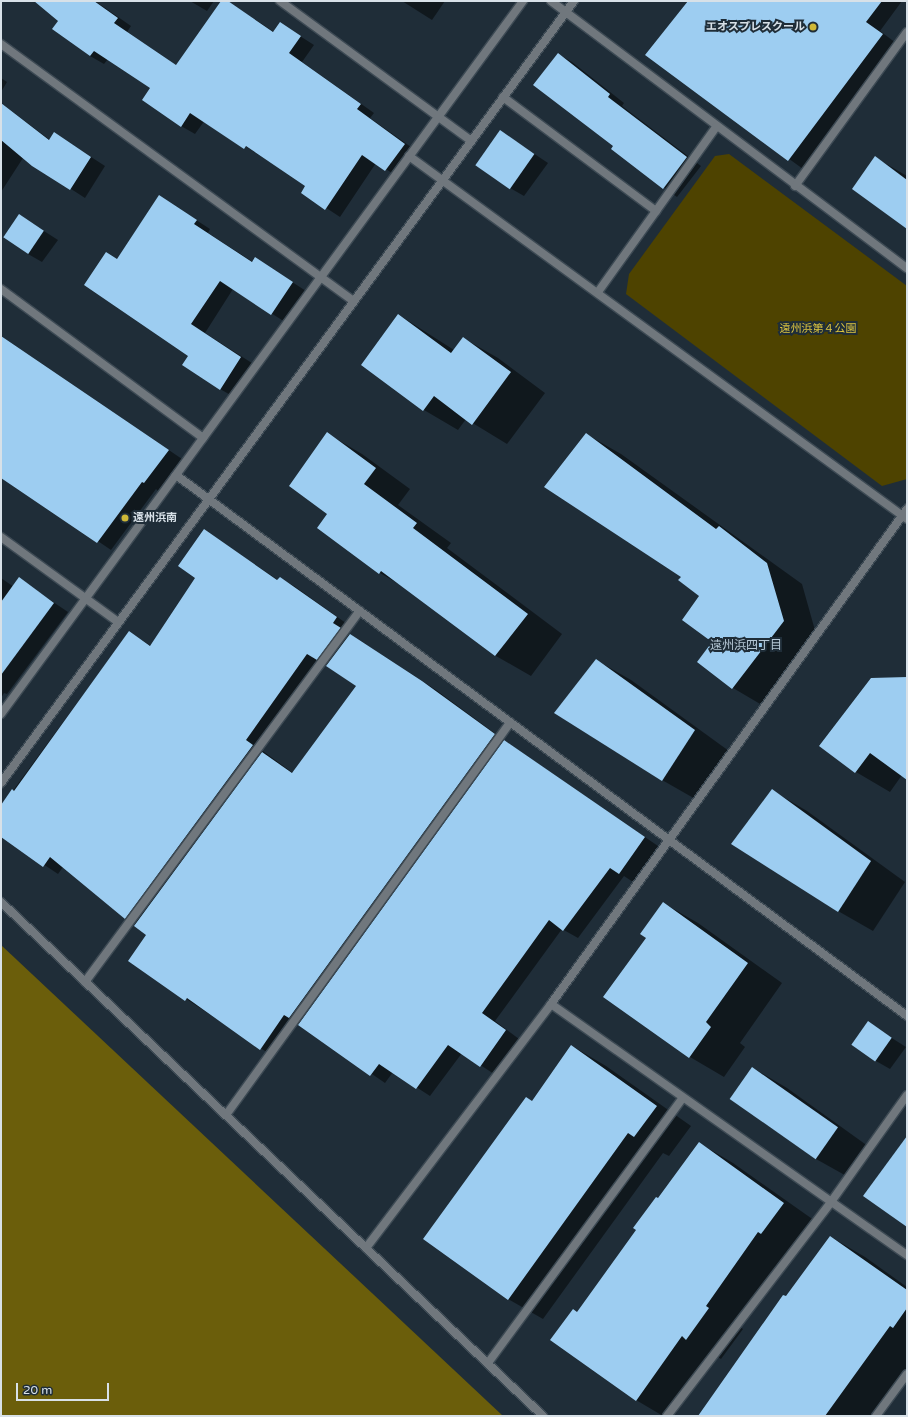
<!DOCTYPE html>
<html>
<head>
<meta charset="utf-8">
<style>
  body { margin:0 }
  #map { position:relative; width:908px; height:1417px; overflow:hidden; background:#1f2d38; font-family:"Varela Round","Noto Sans JP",sans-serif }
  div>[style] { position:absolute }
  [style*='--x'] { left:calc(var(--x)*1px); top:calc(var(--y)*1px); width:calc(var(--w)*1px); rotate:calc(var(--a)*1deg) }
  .green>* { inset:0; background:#4e4300 }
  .forest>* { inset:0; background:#6b5e0b }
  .shadow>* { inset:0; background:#0007 }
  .building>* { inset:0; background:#9dcdf1; transform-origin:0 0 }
  .roads { filter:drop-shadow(1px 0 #3d4a54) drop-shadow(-1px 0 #3d4a54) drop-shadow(0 1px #3d4a54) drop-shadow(0 -1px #3d4a54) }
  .minor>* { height:8px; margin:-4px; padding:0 4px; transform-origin:4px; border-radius:4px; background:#70777d }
  .tertiary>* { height:8px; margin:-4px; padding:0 4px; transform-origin:4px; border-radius:4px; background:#70777d }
  .dots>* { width:11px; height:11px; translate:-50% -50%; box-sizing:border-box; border:2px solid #1f2d38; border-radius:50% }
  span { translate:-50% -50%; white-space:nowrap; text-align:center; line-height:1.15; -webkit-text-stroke:4px #1f2d38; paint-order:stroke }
  .poi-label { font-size:11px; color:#d8e1e8; font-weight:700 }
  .right { translate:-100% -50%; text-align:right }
  .left { translate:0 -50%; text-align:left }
  .park-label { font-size:11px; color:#ddc540 }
  .neighbourhood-label { font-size:12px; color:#b5c7d5 }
  .frame { position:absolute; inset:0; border:2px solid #d8e1e8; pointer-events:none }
  .scale { position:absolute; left:16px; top:1383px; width:93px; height:18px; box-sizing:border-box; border:2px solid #d8e1e8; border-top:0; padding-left:5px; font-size:12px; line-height:14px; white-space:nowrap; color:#d8e1e8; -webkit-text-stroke:3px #1f2d38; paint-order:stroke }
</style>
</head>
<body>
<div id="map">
  <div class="green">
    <i style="clip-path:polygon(729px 154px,907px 286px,907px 479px,882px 486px,626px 294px,629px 274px,715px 156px)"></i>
  </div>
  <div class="forest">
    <i style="clip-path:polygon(1px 945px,503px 1416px,1px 1416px)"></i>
  </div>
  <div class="shadow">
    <i style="clip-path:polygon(35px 1px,95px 1px,131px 26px,127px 32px,177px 66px,223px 1px,227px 1px,274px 32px,281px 24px,314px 45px,302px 62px,374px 113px,370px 118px,418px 152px,400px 178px,376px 163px,340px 217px,302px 192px,307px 186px,205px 120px,195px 134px,181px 126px,151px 88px,108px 59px,104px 64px,90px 56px,53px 29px,59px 21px)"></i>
    <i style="clip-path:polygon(190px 1px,214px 1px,207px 11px)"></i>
    <i style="clip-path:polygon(402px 1px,445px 1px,432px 20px)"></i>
    <i style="clip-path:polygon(689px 1px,902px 1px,880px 31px,896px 43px,803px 169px,646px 55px)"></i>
    <i style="clip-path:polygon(558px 54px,572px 62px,624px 103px,622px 106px,701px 166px,677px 197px,612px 149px,614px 146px)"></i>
    <i style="clip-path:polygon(1px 78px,7px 82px,1px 92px)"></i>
    <i style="clip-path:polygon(1px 103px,50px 140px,68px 142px,105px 166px,85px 198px,23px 158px,1px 192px)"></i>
    <i style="clip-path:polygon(500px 131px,548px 163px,524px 196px,510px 188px)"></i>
    <i style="clip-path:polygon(876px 158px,907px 176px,907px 228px)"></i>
    <i style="clip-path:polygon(173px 205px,210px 229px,208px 233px,253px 262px,269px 267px,306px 291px,285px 322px,233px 289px,205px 333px,255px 365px,234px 397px,220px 389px,189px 356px,118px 260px)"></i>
    <i style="clip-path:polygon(19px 215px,58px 240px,42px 262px,28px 254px)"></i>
    <i style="clip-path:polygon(399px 315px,454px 350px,463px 338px,498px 358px,545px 393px,507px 444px,466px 419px,458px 430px,424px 410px)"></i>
    <i style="clip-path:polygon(1px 336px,182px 459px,158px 491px,156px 489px,111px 550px,1px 475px)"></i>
    <i style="clip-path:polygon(328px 434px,362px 454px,410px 489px,398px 505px,451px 543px,447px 548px,562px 634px,531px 676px,496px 656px,404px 587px,380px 573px,329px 514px)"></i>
    <i style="clip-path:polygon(586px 434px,621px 454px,802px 584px,818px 641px,767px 708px,733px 688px,713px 642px,701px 596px,682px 576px)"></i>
    <i style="clip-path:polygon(evenodd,204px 530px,278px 580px,280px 578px,294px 586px,350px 626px,346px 632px,436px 690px,508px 743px,658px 846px,633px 882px,624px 876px,578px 938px,562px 929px,495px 1021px,519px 1039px,494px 1074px,462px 1053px,430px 1096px,393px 1072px,385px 1083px,298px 1023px,274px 1057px,129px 961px,147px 935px,136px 924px,63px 867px,58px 874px,1px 836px,1px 807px,129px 632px,151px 646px,196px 578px,204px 530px,321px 662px,358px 686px,293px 773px,260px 749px,321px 662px)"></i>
    <i style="clip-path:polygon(1px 578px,14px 587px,19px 579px,68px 612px,7px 694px,4px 693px,1px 698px)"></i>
    <i style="clip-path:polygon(596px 660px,631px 680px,729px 751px,697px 800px,662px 780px)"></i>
    <i style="clip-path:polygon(907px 678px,907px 778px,902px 775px,890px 792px,856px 772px)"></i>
    <i style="clip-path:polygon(773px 791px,807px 811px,905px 882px,873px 931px,838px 911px)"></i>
    <i style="clip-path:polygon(663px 903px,698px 923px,782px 983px,740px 1043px,745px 1047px,724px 1077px,690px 1057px,605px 997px,648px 938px)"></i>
    <i style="clip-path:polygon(868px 1023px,906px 1047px,890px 1069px,876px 1061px)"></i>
    <i style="clip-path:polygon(572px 1046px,606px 1066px,691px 1126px,669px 1156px,663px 1153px,543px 1319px,508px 1299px,532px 1102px)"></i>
    <i style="clip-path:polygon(753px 1068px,787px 1088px,872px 1149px,850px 1178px,816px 1159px,731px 1099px)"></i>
    <i style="clip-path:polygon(699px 1143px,733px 1163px,818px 1223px,740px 1327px,743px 1329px,721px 1359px,716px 1356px,674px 1416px,663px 1416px,636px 1400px,578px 1312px)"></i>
    <i style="clip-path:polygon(831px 1237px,865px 1257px,907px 1287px,907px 1371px,875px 1416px,699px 1416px)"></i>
  </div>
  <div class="building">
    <i style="clip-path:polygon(34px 1px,94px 1px,118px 18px,114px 23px,176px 65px,221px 1px,228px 1px,273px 32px,280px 22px,301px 36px,289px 53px,361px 104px,357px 109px,405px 144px,385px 171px,362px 155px,325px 210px,301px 193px,305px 186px,246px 146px,244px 149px,190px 113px,181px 127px,142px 100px,150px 88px,94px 51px,90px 56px,52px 29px,58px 21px)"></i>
    <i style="clip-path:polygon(688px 1px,882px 1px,866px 22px,883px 34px,788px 161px,645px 55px)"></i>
    <i style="clip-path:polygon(558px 53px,610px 94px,608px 97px,687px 157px,663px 189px,611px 149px,613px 146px,533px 85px)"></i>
    <i style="clip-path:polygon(1px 103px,49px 140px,54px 132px,91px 157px,70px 190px,32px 166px,1px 140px)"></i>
    <i style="left:500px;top:130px;width:42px;height:43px;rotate:35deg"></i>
    <i style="clip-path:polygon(875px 156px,907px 180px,907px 229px,852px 189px)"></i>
    <i style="clip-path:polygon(159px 195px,197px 220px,194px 224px,252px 262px,255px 257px,293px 282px,271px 315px,220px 281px,191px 324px,241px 357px,220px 390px,182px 365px,188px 356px,84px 285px,106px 252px,117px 259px)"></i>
    <i style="left:19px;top:214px;width:30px;height:28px;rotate:34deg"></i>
    <i style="clip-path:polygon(398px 314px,451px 353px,463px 337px,511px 372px,472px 425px,434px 396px,423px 411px,361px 365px)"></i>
    <i style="clip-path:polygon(1px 336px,169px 450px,144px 483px,142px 482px,97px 543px,1px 478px)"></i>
    <i style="clip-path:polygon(327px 432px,376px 468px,364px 484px,417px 523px,413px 528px,528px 614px,495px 656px,381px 571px,379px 574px,317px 528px,327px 514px,289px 486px)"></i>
    <i style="clip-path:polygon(586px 433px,716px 529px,719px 526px,767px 563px,784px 621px,732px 689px,697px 662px,712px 642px,682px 620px,699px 596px,678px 580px,681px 577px,544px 487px)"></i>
    <i style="clip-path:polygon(204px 529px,277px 580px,280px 577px,337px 617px,333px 623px,341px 628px,317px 660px,307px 654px,246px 740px,253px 745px,125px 919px,50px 857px,43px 867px,1px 837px,1px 805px,12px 789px,14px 791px,129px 631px,150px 646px,195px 578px,178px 566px)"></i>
    <i style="clip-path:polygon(19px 577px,54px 603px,1px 675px,1px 602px)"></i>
    <i style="clip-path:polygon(350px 634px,422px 681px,495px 734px,289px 1018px,284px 1015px,260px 1050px,187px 998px,185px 1001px,128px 961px,146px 935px,134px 926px,262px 752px,292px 773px,356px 686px,326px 666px)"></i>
    <i style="clip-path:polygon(596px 659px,695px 730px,662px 781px,554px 713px)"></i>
    <i style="clip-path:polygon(907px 677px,907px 780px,870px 753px,855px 773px,819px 746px,871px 678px)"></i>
    <i style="clip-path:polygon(504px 740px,645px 837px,619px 874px,610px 868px,563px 931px,549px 920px,482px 1013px,506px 1030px,480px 1067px,448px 1045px,416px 1089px,379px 1064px,370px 1076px,298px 1025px)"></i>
    <i style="clip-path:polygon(772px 789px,871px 861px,838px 912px,731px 844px)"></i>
    <i style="clip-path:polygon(663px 902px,748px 963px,706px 1022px,711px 1027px,689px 1058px,603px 997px,646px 938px,640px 934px)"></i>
    <i style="left:868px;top:1021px;width:29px;height:29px;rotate:35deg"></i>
    <i style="clip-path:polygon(571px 1045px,657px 1106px,634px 1137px,628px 1133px,508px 1300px,423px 1239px,526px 1097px,532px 1101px)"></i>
    <i style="left:752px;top:1067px;width:105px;height:39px;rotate:35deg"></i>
    <i style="clip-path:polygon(907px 1136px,907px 1227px,863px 1196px)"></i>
    <i style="clip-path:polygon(699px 1142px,784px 1203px,761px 1234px,758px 1232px,706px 1306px,709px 1308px,686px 1340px,682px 1336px,636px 1401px,550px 1340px,573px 1309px,577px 1312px,636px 1230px,633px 1228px,656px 1197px,658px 1198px)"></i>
    <i style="clip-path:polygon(830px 1236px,907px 1290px,907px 1308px,893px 1328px,890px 1326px,825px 1416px,698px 1416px,783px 1295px,786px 1296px)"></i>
  </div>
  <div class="roads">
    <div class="minor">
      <i style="--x:280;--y:1;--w:237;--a:36.2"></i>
      <i style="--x:551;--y:1;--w:445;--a:36.9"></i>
      <i style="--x:1;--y:44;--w:436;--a:36.1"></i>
      <i style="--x:503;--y:97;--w:191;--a:36.7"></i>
      <i style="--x:409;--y:156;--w:616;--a:36.09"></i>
      <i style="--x:795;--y:186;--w:190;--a:-54"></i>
      <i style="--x:1;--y:289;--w:251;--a:36.4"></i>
      <i style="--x:598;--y:292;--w:203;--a:-54.4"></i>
      <i style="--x:176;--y:475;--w:909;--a:36.5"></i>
      <i style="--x:1;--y:537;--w:145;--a:36"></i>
      <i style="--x:85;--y:982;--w:462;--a:-53.5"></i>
      <i style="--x:551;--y:1004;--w:436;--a:35.2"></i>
      <i style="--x:226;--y:1115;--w:485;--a:-54.1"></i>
      <i style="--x:366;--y:1248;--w:306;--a:-52.8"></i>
      <i style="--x:551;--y:1004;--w:610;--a:-54.28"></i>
      <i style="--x:488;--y:1363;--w:329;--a:-53.7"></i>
      <i style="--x:667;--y:1416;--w:270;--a:-52.5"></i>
      <i style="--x:831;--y:1202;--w:131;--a:-54.6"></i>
      <i style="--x:876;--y:1416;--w:52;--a:-53.6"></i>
    </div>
    <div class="tertiary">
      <i style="--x:1;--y:714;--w:884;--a:-53.79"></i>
      <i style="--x:1;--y:783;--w:969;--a:-53.77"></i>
      <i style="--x:1;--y:902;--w:747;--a:43.48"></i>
    </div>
  </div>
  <div class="dots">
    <i style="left:813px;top:27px;background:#cfb837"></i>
    <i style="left:125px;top:518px;background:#cfb837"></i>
  </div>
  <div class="poi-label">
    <span class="right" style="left:805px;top:27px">エオスプレスクール</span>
    <span class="left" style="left:133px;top:518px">遠州浜南</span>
  </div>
  <div class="park-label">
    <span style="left:818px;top:329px">遠州浜第４公園</span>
  </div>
  <div class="neighbourhood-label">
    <span style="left:746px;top:646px">遠州浜四丁目</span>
  </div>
  <div class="frame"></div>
  <div class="scale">20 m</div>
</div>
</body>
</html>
